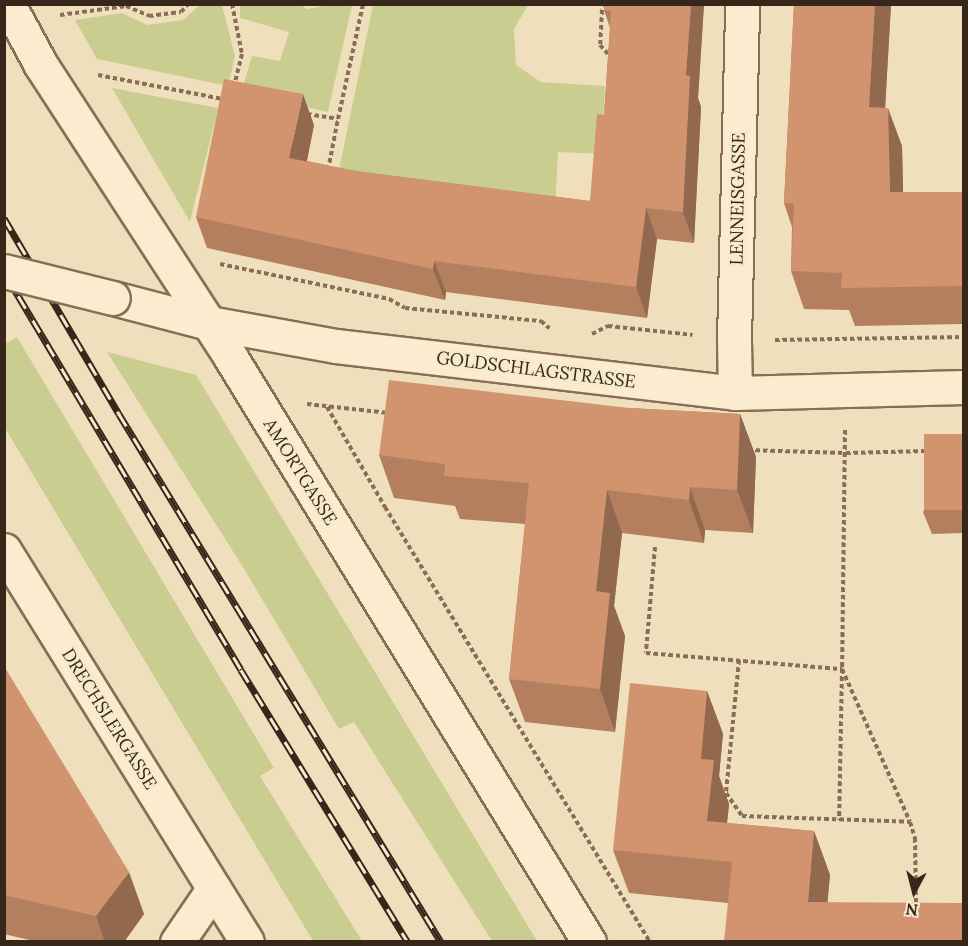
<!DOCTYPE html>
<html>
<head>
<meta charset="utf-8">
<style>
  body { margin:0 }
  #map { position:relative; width:968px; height:946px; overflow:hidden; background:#f0dfbc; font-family:Lora,serif }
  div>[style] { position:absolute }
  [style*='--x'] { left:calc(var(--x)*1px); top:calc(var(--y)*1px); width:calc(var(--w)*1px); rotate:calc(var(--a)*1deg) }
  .green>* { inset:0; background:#c9ce90 }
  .path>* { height:4px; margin-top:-2px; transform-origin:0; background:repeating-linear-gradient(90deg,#886e55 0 4.5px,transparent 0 7.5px) }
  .roads { filter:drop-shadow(2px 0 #886e55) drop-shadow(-2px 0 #886e55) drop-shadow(0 2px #886e55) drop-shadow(0 -2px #886e55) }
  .street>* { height:33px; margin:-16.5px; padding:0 16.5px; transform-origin:16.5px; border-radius:16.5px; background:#fbeccf }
  .rail>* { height:7px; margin-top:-3.5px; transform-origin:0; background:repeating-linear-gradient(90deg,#f7e9cc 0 14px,#37271a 0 28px); box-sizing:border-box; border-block:2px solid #37271a }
  .bridges { filter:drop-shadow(2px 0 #886e55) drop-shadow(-2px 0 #886e55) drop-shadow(0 2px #886e55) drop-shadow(0 -2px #886e55) }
  .street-bridge>* { height:33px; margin:-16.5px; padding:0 16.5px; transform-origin:16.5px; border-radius:16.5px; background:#fbeccf }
  .wall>* { inset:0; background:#b47f5f }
  .shaded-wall>* { inset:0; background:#92684e }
  .building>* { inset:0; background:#d1946f; transform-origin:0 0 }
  span { translate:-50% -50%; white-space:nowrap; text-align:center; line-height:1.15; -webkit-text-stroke:6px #f7e9cc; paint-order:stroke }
  .street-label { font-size:18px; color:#37271a }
  .frame { position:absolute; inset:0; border:6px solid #37271a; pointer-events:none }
  .north { position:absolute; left:884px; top:862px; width:60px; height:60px; -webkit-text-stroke:4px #f7e9cc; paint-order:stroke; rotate:187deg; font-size:16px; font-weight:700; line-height:24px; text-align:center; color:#37271a }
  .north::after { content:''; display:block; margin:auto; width:21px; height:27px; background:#37271a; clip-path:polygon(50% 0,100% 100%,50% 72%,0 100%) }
</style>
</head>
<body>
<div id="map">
  <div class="green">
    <i style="clip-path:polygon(200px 5px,222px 5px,235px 56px,228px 86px,97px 59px,75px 20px,122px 13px,147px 25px,183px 20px)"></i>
    <i style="clip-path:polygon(240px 5px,301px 5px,307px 9px,330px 5px,352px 5px,328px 112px,241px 93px,252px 56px,280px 61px,289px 32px,240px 18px)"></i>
    <i style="clip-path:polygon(373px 5px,528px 5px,514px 29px,516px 65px,541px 82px,605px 86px,601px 154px,558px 152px,555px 209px,339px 170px)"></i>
    <i style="clip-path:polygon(112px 88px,218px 108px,190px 222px)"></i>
    <i style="clip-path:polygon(17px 337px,274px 768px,260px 776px,362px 941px,313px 941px,5px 428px,5px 344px)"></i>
    <i style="clip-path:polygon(107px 352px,196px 375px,537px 941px,492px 941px,354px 722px,339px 729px,246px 572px)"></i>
  </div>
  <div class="path">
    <i style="--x:232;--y:4;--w:51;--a:78.7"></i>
    <i style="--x:242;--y:54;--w:33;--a:104"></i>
    <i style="--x:607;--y:4;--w:8;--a:130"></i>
    <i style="--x:602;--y:10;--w:35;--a:93"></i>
    <i style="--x:600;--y:45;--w:15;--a:48"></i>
    <i style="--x:60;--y:15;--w:67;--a:-7.8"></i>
    <i style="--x:126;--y:6;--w:25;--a:23"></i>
    <i style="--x:149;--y:16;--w:32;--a:-7"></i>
    <i style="--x:181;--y:12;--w:11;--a:-49"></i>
    <i style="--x:98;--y:75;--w:127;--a:10.9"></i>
    <i style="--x:307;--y:114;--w:31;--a:9"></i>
    <i style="--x:338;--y:119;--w:118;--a:-77.7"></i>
    <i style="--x:328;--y:170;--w:52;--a:-78.9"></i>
    <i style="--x:220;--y:264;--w:173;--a:11.7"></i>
    <i style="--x:389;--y:299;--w:18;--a:29"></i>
    <i style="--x:405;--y:308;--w:137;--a:5.5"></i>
    <i style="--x:541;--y:321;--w:11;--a:41"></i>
    <i style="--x:592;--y:334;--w:18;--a:-27"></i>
    <i style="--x:608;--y:326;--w:85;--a:6"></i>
    <i style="--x:775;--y:340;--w:189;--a:-0.9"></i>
    <i style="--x:307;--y:404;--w:82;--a:6.3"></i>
    <i style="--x:327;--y:407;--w:116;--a:59.9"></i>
    <i style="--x:385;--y:507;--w:509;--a:58.65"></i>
    <i style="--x:845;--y:430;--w:239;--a:90.7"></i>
    <i style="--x:842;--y:669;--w:167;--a:66"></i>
    <i style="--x:910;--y:822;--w:17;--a:73"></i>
    <i style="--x:915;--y:838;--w:67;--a:89.1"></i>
    <i style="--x:748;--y:450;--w:98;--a:1.8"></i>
    <i style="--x:846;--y:453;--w:81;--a:-1.4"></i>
    <i style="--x:655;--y:547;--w:106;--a:94.9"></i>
    <i style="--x:646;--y:653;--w:197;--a:4.7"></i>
    <i style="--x:842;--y:669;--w:151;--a:91.1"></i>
    <i style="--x:739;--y:660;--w:134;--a:95.6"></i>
    <i style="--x:726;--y:793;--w:28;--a:55"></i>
    <i style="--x:742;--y:816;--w:168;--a:2"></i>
  </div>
  <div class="roads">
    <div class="street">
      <i style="--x:8;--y:4;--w:69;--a:61.6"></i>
      <i style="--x:41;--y:65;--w:349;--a:57"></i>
      <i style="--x:231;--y:358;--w:685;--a:58.49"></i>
      <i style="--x:113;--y:298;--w:99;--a:14.6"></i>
      <i style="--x:209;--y:323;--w:129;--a:10.3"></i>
      <i style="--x:336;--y:346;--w:402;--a:6.7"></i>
      <i style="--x:735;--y:393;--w:229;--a:-1.5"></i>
      <i style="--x:735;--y:393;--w:54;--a:-91.1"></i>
      <i style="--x:734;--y:339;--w:335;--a:-88.6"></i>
      <i style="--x:4;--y:550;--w:461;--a:58.2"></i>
      <i style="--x:177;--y:942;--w:65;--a:-55.6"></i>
    </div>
  </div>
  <div class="rail">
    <i style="--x:4;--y:218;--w:227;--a:59.6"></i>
    <i style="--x:119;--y:414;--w:618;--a:58.62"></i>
    <i style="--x:4;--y:272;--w:463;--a:59.2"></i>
    <i style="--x:241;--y:670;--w:319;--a:58.5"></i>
  </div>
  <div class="bridges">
    <div class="street-bridge">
      <i style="--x:4;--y:271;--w:112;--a:13.9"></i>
    </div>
  </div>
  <div class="wall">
    <i style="clip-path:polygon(604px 4px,704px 4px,698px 98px,701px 107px,694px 243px,657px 239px,647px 318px,446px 292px,445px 300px,207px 248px,196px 217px,314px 125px,307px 161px,355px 171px,590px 201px,604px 115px,610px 28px,604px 10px)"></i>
    <i style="clip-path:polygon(794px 4px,891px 4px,885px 108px,902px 146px,903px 192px,963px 192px,963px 324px,855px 326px,849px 310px,804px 309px,791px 271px,792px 227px,784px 203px)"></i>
    <i style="clip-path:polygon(629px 408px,740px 414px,756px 457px,753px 533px,705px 530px,704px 543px,622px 533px,614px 606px,625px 636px,615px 732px,525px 722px,509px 679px,525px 524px,460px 519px,455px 506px,394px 498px,379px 455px)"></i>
    <i style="clip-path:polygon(963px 434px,963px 533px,932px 534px,923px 512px)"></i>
    <i style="clip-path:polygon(4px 666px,144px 914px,124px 942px,38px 942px,4px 934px)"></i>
    <i style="clip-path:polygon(707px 691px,723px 734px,719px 776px,729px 804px,727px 823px,814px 831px,830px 875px,827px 902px,728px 903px,629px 893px,613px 850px)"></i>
  </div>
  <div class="shaded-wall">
    <i style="clip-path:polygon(691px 4px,704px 4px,698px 98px,701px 107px,694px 243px,683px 212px,686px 75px)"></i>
    <i style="clip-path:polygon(875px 4px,891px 4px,883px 145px,869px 107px)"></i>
    <i style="clip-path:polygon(303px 94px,314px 125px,301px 189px,289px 158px)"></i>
    <i style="clip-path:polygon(888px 108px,902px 146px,904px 230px,890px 192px)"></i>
    <i style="clip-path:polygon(646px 208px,657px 239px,647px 318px,636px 287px)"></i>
    <i style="clip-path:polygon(434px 261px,446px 292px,445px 300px,433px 269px)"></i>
    <i style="clip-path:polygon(740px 414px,756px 457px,753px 533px,737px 490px)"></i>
    <i style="clip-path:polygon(690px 487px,705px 530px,704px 543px,689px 500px)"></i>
    <i style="clip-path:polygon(607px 490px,622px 533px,614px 606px,625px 636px,615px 732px,600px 689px,596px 591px)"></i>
    <i style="clip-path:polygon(707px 691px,723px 734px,719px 776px,729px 804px,723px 861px,707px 821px,701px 759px)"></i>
    <i style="clip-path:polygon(814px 831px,830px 875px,824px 942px,808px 902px)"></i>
    <i style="clip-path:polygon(129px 872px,144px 914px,124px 942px,105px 942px,96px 916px)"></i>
  </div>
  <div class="building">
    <i style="clip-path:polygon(604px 4px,691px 4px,686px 75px,690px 76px,683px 212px,646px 208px,636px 287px,434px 261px,433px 269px,196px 217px,224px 79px,303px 94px,289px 158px,355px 171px,590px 201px,597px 114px,604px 115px,611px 11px,604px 10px)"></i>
    <i style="clip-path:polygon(794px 4px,875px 4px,869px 107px,888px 108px,890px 192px,963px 192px,963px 286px,841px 288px,842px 273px,791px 271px,794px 204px,784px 203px)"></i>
    <i style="clip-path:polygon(389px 380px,629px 408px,740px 414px,737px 490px,690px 487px,689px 500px,607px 490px,596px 591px,610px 593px,600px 689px,509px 679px,529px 483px,444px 476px,445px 464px,379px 455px)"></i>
    <i style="left:963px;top:434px;width:76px;height:39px;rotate:90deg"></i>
    <i style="clip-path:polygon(4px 666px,129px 872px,96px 916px,4px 895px)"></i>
    <i style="clip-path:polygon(630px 683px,707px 691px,701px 759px,714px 760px,707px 821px,814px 831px,808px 902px,963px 903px,963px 942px,724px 942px,732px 862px,613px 850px)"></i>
  </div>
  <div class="street-label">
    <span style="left:738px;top:199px;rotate:-89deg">LENNEISGASSE</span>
    <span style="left:536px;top:370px;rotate:7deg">GOLDSCHLAGSTRASSE</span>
    <span style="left:300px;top:472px;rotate:58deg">AMORTGASSE</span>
    <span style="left:109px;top:719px;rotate:58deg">DRECHSLERGASSE</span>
  </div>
  <div class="frame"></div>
  <div class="north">N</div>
</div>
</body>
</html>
